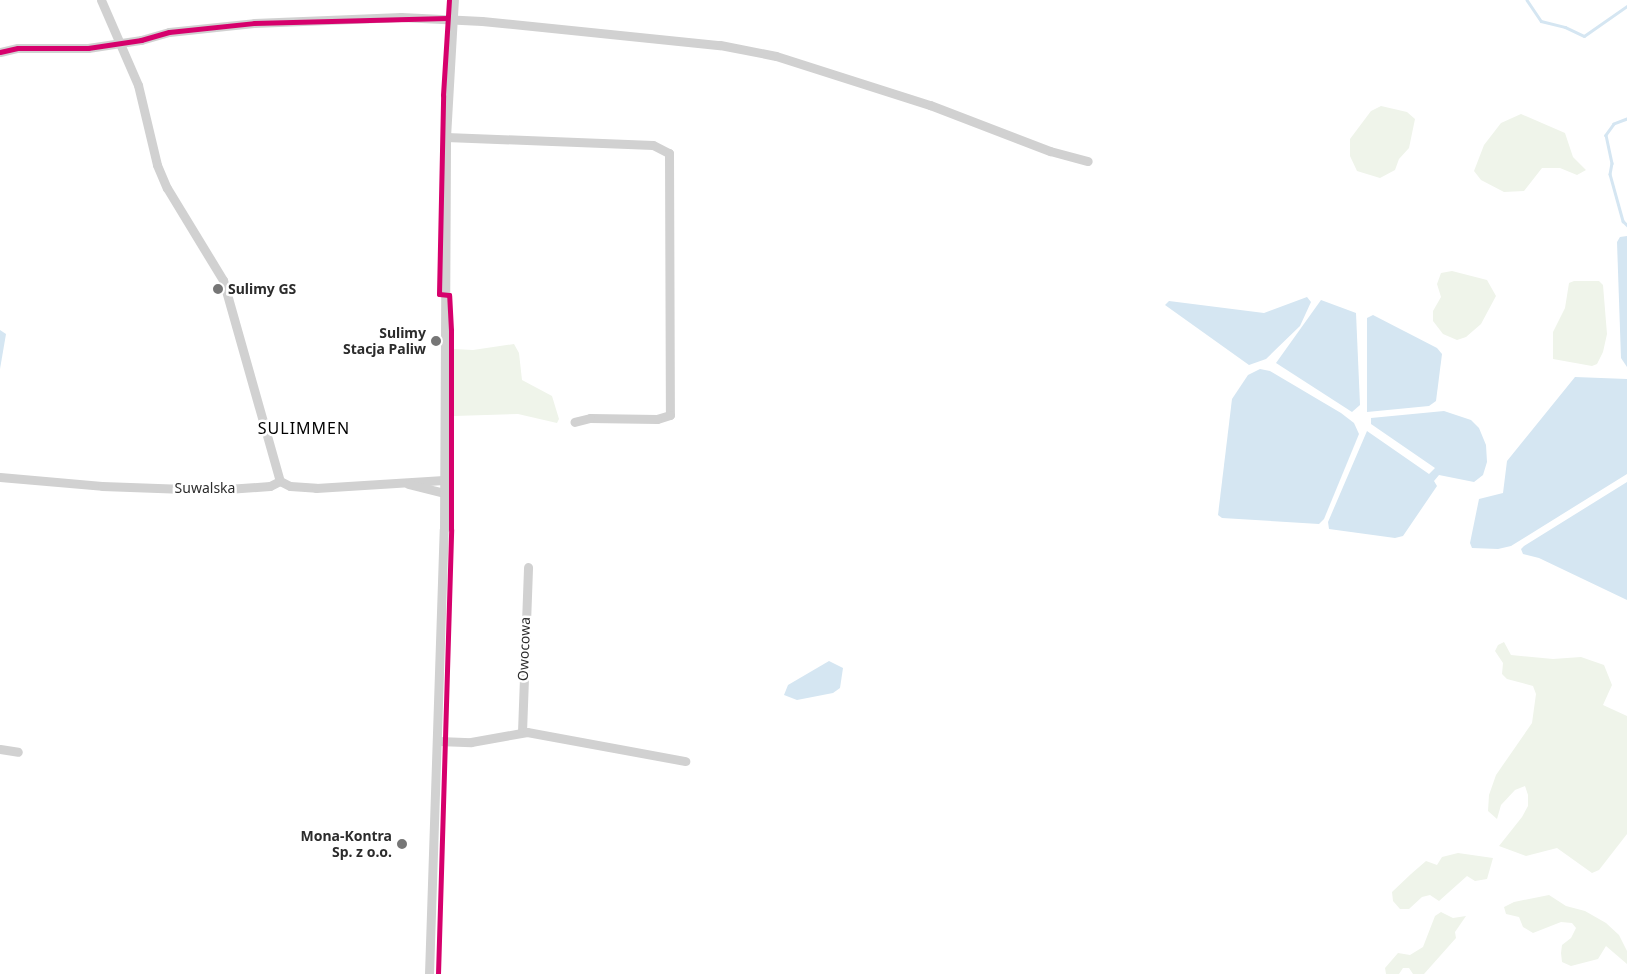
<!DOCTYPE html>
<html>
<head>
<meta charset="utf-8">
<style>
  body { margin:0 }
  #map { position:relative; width:1627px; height:974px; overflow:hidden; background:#fff; font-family:"Noto Sans",sans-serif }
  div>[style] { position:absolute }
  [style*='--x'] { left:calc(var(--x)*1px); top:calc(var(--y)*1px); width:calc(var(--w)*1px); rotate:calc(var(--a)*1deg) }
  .green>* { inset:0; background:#eff4ea }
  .water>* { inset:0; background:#d5e6f2 }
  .stream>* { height:2.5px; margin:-1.25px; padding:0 1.25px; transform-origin:1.25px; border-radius:1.25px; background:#d5e6f2 }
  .minor>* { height:9px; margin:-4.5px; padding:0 4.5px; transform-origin:4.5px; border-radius:4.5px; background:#d1d1d1 }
  .cycleway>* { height:5px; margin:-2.5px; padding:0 2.5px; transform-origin:2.5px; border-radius:2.5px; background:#d6006c }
  .dots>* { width:14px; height:14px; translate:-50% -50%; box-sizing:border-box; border:2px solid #fff; border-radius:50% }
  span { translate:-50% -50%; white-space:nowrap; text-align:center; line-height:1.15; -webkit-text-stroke:5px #fff; paint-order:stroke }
  .poi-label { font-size:14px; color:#2c2c2c; font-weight:700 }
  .left { translate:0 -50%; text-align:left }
  .right { translate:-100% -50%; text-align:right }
  .street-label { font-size:14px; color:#2c2c2c }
  .quarter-label { font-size:16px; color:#000; letter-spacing:1px }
</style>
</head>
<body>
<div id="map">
  <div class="green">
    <i style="clip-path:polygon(1381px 106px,1407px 112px,1415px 119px,1409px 148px,1399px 159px,1395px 170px,1380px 178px,1357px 171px,1350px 156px,1350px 139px,1371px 111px)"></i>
    <i style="clip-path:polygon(1521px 114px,1565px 133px,1573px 157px,1586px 170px,1577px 175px,1560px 168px,1542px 168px,1524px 191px,1504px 192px,1481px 180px,1474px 171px,1484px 145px,1501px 123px)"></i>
    <i style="clip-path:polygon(1452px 271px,1487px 280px,1496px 296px,1481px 324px,1466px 337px,1457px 340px,1443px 334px,1433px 321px,1433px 311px,1441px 297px,1437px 284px,1441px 273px)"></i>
    <i style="clip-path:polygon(1574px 281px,1599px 281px,1603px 285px,1607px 334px,1603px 352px,1597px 364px,1592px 366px,1553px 359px,1553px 332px,1565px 308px,1569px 283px)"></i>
    <i style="clip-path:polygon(514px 344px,519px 353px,522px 380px,552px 396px,559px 419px,557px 423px,518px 414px,454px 416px,450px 400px,449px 354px,454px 349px,473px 350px)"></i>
    <i style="clip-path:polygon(1504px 642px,1511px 655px,1553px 659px,1581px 657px,1604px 665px,1612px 685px,1603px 705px,1627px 716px,1627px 834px,1599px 870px,1592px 873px,1557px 848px,1526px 856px,1499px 846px,1522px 817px,1528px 806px,1528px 795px,1525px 786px,1515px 790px,1501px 805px,1497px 819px,1488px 811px,1489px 795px,1496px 775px,1532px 723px,1536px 694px,1533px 686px,1507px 679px,1502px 674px,1503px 663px,1495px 651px,1498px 645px)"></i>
    <i style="clip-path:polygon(1458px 853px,1493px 858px,1487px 879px,1475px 881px,1467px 876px,1439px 901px,1430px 895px,1422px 897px,1409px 909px,1400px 909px,1393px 901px,1392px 892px,1411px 874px,1426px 861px,1437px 865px,1442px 857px)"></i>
    <i style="clip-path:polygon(1549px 895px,1566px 906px,1585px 911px,1606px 923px,1619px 935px,1627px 951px,1627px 964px,1606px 946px,1598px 959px,1571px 966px,1562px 962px,1561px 953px,1562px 945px,1571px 938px,1576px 928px,1572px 923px,1561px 922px,1533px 933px,1523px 927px,1519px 917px,1506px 914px,1504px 907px,1514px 902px)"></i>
    <i style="clip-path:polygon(1441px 912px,1453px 918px,1466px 916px,1455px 932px,1456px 938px,1424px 974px,1413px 974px,1409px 968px,1403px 968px,1399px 974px,1386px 974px,1385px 968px,1398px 953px,1410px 955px,1423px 947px,1435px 916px)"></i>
  </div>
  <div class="water">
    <i style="clip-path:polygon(1627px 236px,1627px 367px,1621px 358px,1617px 242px,1620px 237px)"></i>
    <i style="clip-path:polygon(1307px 297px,1311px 302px,1300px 326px,1266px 359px,1249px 365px,1165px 305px,1169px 301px,1264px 313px)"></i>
    <i style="clip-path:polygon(1321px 300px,1356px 313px,1360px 405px,1352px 412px,1276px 363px)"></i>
    <i style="clip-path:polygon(1373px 315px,1437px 348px,1442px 354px,1436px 401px,1429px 406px,1367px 412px,1367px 318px)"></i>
    <i style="clip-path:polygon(0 330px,6px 334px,0 369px)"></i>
    <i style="clip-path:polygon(1260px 369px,1270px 371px,1341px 413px,1354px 423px,1359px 434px,1324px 519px,1319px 524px,1222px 518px,1218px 515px,1232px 399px,1248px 375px)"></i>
    <i style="clip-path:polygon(1575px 377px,1627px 379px,1627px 474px,1511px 546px,1498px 549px,1472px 548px,1470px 543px,1479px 499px,1503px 493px,1507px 461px)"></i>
    <i style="clip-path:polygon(1444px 411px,1471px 420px,1479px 428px,1486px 445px,1487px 462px,1483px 475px,1474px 482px,1439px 475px,1434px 481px,1437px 486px,1403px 536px,1395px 538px,1329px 529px,1328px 522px,1367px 431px,1429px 474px,1435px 468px,1371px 424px,1371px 418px)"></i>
    <i style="clip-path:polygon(1627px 482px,1627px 600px,1539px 558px,1523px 554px,1521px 549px,1524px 546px)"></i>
    <i style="clip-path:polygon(829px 661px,843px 668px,840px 688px,833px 693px,797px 700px,784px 695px,788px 685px)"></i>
  </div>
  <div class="stream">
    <i style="--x:1527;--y:0;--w:25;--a:56"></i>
    <i style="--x:1541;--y:21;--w:25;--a:14"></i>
    <i style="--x:1565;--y:27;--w:21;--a:25"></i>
    <i style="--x:1584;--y:36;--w:52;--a:-34.9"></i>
    <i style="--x:1627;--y:119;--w:14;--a:159"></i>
    <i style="--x:1614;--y:124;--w:14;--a:126"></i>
    <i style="--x:1606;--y:135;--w:29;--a:78"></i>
    <i style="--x:1612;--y:163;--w:11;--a:100"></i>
    <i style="--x:1610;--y:174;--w:49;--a:74.5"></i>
    <i style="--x:1623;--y:221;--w:6;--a:45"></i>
  </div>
  <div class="minor">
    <i style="--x:101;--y:0;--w:93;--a:66.5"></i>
    <i style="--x:138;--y:85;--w:82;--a:76.6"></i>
    <i style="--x:157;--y:165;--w:25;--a:67"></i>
    <i style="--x:167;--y:188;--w:108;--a:58.7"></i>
    <i style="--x:223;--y:280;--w:209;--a:74.2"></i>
    <i style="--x:0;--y:52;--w:18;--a:-13"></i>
    <i style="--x:18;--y:48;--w:70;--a:0"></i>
    <i style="--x:88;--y:48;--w:54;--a:-8.6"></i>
    <i style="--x:141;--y:40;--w:29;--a:-16"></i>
    <i style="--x:169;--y:32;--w:85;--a:-6"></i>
    <i style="--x:254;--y:23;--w:147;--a:-2.3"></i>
    <i style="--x:401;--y:17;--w:81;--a:2.8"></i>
    <i style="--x:482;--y:21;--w:239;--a:5.8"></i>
    <i style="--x:720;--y:45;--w:57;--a:11.1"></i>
    <i style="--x:776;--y:56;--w:162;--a:17.7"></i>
    <i style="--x:930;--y:105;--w:129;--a:21"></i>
    <i style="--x:1050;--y:151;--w:39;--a:15"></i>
    <i style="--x:446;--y:137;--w:207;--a:2.2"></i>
    <i style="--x:653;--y:145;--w:18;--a:27"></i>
    <i style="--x:669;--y:153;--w:262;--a:89.8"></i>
    <i style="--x:670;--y:415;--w:14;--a:163"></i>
    <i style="--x:657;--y:419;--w:67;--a:-179.1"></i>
    <i style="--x:590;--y:418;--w:16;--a:166"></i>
    <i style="--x:0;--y:477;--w:102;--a:5"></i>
    <i style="--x:102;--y:486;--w:111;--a:2.1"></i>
    <i style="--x:213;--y:490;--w:57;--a:-4"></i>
    <i style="--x:270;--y:486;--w:11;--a:-27"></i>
    <i style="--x:280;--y:481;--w:11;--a:27"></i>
    <i style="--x:290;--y:486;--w:26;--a:4"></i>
    <i style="--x:316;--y:488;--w:128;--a:-3.6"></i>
    <i style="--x:408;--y:484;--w:37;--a:14"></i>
    <i style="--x:522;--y:732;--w:165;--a:-87.9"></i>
    <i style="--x:438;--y:741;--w:33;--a:2"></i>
    <i style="--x:471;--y:742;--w:57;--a:-10.1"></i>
    <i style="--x:527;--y:732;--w:161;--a:10.4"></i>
    <i style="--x:0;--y:749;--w:18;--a:9"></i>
    <i style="--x:429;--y:974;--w:445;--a:-88.1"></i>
    <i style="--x:444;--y:529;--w:392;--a:-89.7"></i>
    <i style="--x:446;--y:137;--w:137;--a:-86.7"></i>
  </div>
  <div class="cycleway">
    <i style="--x:0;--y:52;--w:18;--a:-13"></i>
    <i style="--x:18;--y:48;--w:70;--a:0"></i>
    <i style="--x:88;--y:48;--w:54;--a:-8.6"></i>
    <i style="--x:141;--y:40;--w:29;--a:-16"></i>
    <i style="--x:169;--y:32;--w:85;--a:-6"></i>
    <i style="--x:254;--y:23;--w:193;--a:-1.5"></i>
    <i style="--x:438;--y:974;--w:445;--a:-88.3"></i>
    <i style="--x:451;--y:529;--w:199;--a:-90"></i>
    <i style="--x:451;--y:330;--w:35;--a:-93"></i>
    <i style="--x:449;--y:295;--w:10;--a:-174"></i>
    <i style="--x:439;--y:294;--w:199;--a:-88.8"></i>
    <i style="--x:443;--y:95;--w:95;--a:-86.4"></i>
  </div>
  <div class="dots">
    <i style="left:218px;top:289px;background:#767676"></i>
    <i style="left:436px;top:341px;background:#767676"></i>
    <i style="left:402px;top:844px;background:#767676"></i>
  </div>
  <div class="poi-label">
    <span class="left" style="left:228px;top:289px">Sulimy GS</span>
    <span class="right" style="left:426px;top:341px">Sulimy<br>Stacja Paliw</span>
    <span class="right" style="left:392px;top:844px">Mona-Kontra<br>Sp. z o.o.</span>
  </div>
  <div class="street-label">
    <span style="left:205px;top:488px">Suwalska</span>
    <span style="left:524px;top:649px;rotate:-88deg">Owocowa</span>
  </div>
  <div class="quarter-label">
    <span style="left:304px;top:428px">SULIMMEN</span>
  </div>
</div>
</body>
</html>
